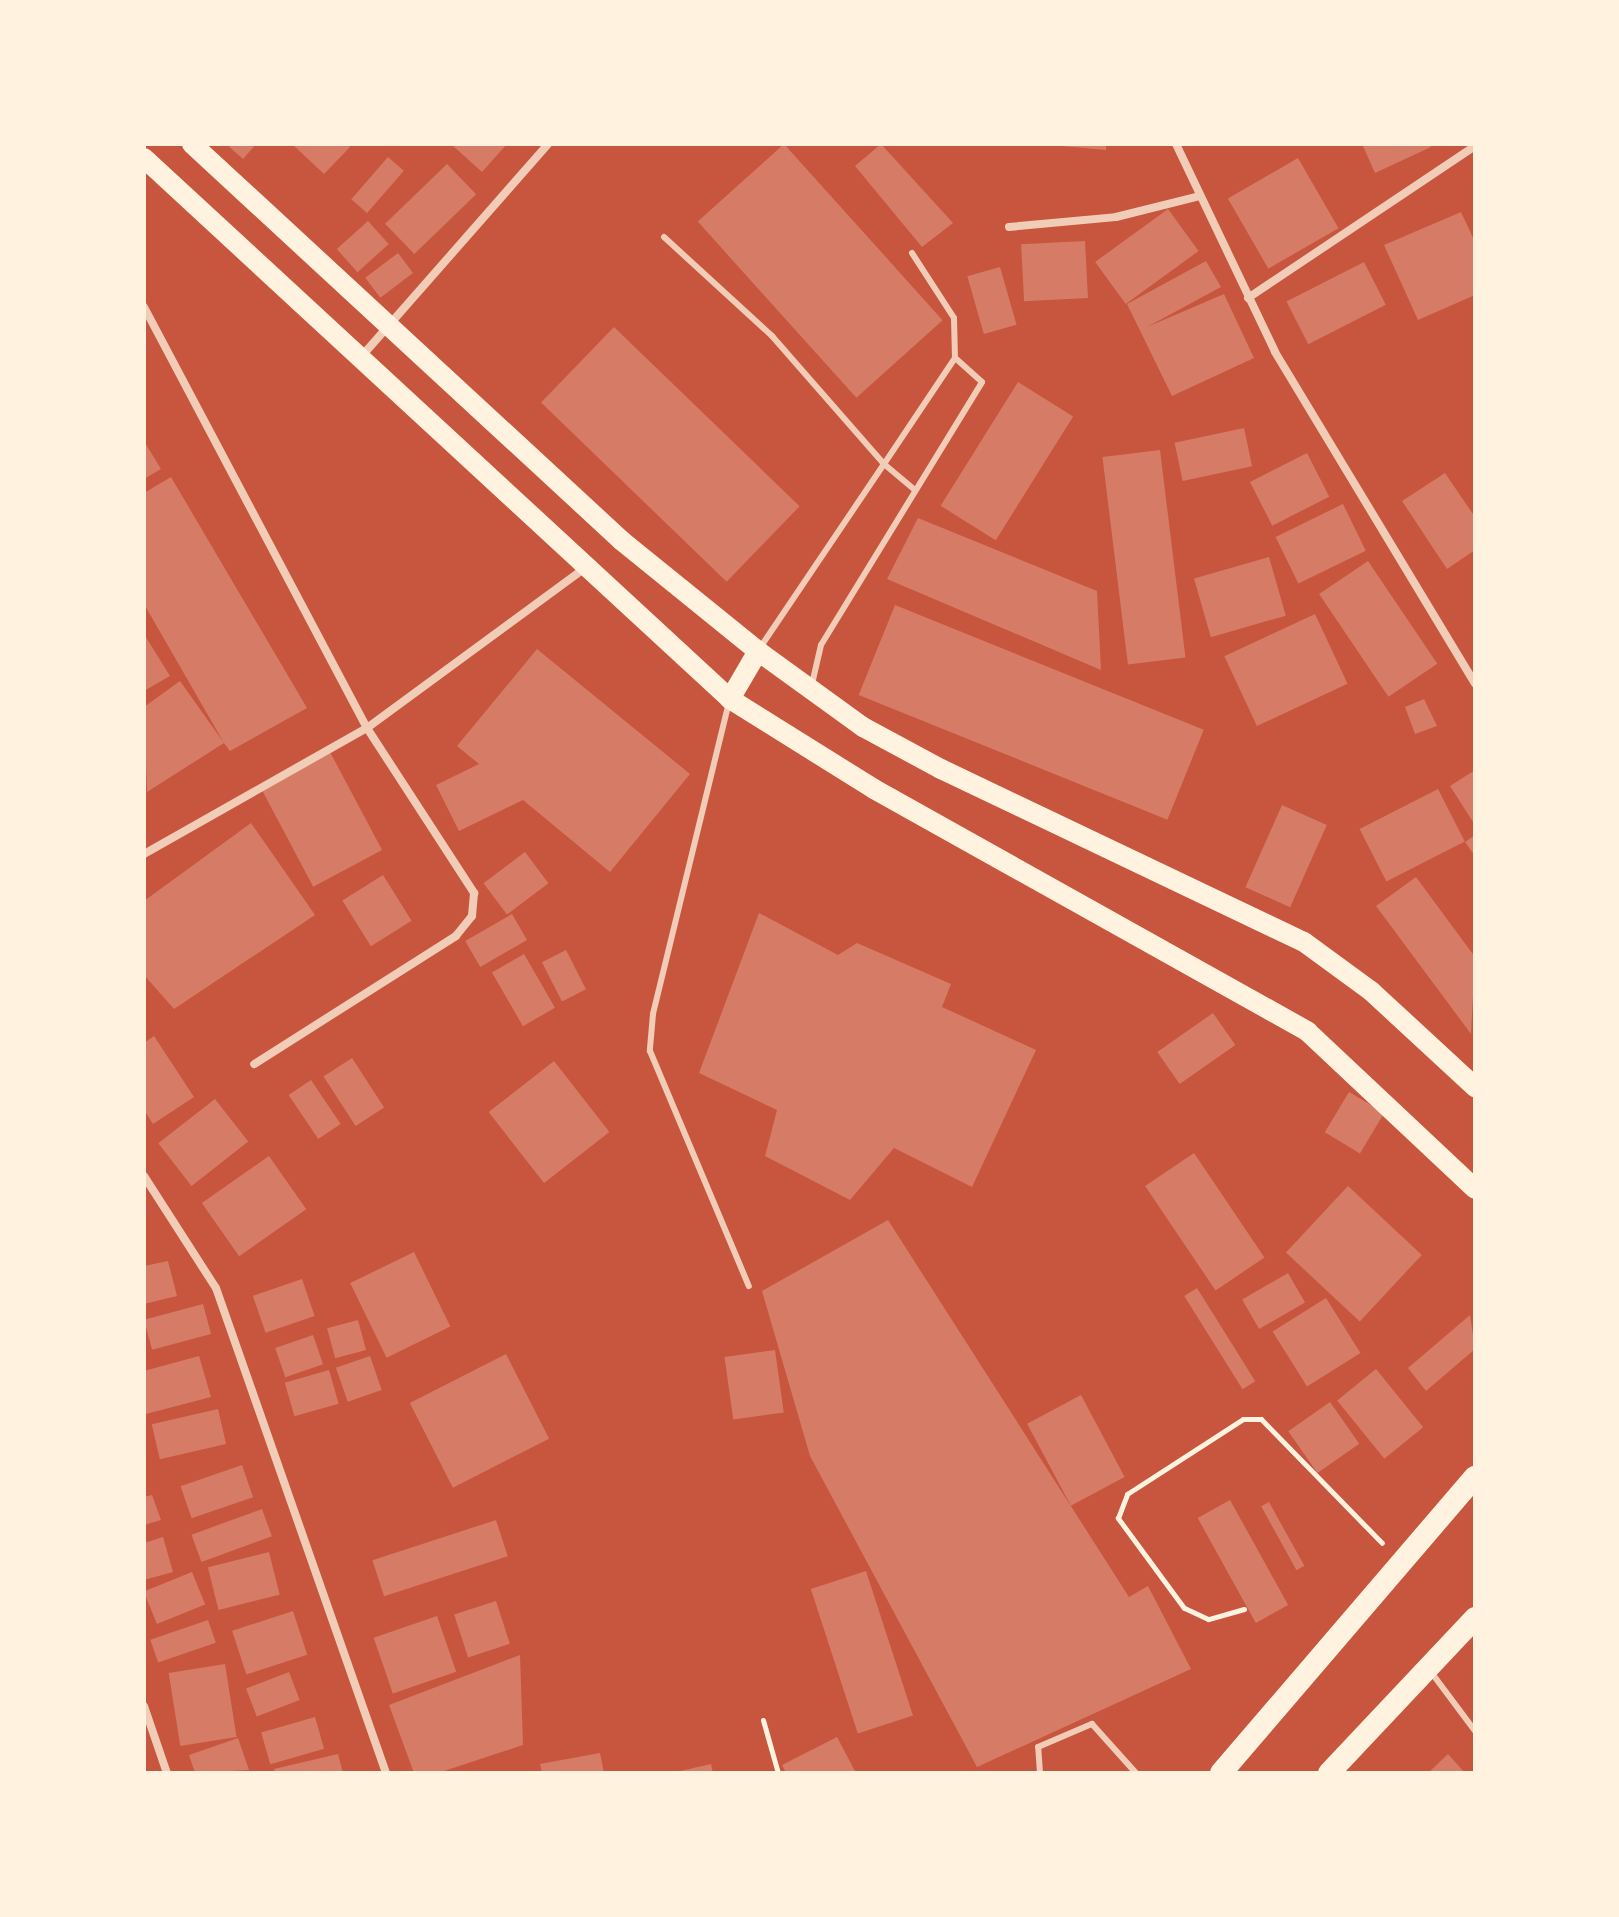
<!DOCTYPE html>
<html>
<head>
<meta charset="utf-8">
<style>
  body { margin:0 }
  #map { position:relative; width:1619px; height:1917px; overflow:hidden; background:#c8553d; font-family:"Source Sans 3",sans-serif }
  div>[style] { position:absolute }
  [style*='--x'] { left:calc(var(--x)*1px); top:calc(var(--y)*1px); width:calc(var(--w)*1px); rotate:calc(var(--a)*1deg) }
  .building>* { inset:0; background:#d67c66; transform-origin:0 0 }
  .path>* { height:5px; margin:-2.5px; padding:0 2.5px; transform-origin:2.5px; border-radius:2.5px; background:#fff3e0 }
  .service>* { height:6px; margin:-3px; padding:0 3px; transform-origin:3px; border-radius:3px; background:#f1ccb7 }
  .minor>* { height:8px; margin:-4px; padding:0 4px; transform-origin:4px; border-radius:4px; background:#f1ccb7 }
  .primary>* { height:20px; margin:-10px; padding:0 10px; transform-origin:10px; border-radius:10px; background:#fff3e0 }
  .trunk>* { height:22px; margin:-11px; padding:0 11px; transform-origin:11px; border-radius:11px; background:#fff3e0 }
  span { translate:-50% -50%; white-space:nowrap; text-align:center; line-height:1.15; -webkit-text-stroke:8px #fff3e0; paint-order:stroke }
  .frame { position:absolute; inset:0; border:146px solid #fff3e0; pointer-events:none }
</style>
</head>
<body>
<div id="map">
  <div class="building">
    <i style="clip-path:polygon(226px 144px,256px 144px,243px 159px)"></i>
    <i style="clip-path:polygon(292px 144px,346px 144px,350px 147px,324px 174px)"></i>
    <i style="clip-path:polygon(451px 144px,507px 144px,482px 172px)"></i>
    <i style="left:784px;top:144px;width:237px;height:116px;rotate:48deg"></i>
    <i style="clip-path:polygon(881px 144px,953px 223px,922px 247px,855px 166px)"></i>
    <i style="clip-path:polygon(1039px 144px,1106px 144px,1106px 150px)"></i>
    <i style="clip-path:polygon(1362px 144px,1429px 144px,1431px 147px,1375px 173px)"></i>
    <i style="left:388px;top:157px;width:21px;height:56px;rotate:41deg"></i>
    <i style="left:1298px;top:158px;width:81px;height:81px;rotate:60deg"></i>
    <i style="left:447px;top:164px;width:42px;height:86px;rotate:46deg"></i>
    <i style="left:1168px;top:209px;width:52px;height:90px;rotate:54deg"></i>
    <i style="clip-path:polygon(1461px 212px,1475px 242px,1475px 295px,1418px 320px,1384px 245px)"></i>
    <i style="left:368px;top:221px;width:31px;height:42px;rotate:48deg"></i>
    <i style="left:1085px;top:241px;width:57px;height:64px;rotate:87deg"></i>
    <i style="left:398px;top:253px;width:25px;height:41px;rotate:53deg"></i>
    <i style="clip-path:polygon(1206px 261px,1221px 287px,1147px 327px,1224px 294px,1254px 358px,1172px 396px,1127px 304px)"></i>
    <i style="left:1364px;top:262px;width:48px;height:87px;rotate:63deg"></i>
    <i style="left:1000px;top:267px;width:60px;height:34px;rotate:74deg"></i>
    <i style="left:614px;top:327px;width:258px;height:105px;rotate:44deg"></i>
    <i style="left:1018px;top:382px;width:65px;height:146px;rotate:32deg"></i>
    <i style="left:1244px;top:428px;width:39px;height:71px;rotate:78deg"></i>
    <i style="clip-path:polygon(144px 441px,161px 469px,144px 479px)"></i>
    <i style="left:1160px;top:450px;width:209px;height:58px;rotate:83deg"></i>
    <i style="left:1307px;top:453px;width:49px;height:64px;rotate:63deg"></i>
    <i style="clip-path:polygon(1445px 473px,1475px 517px,1475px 550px,1447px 569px,1402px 501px)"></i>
    <i style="clip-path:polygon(171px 477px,307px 708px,230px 751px,224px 743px,147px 792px,144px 707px,180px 681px,224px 743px,144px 604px,144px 493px)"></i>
    <i style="left:1343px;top:504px;width:52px;height:75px;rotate:64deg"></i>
    <i style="clip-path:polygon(918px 518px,1097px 591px,1101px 670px,887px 579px)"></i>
    <i style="left:1269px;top:557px;width:61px;height:78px;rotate:74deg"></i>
    <i style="left:1368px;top:561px;width:124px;height:59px;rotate:56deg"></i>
    <i style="left:895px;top:605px;width:333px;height:97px;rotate:22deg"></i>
    <i style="left:1315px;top:614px;width:77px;height:100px;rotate:65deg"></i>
    <i style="clip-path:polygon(144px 634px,170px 676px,144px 691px)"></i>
    <i style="clip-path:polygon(537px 649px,690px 774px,610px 872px,523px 800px,459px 831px,436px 785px,479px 764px,457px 746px)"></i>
    <i style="clip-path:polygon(1424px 699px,1437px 726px,1415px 734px,1405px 707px)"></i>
    <i style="left:330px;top:752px;width:111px;height:78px;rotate:62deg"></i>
    <i style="clip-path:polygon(1475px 770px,1475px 820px,1473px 822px,1450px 786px)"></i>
    <i style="left:1438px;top:789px;width:59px;height:88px;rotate:63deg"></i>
    <i style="left:1282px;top:805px;width:49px;height:90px;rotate:24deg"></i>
    <i style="clip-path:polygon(251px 823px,315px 915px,174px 1009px,144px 975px,144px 901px)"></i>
    <i style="clip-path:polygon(1475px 835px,1475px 856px,1465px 842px)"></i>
    <i style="left:525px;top:852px;width:39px;height:52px;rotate:53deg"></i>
    <i style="left:383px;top:875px;width:54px;height:48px;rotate:58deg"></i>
    <i style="clip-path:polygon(1416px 877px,1475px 957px,1471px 1034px,1376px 906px)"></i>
    <i style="clip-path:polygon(759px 913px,838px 955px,857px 943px,951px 984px,942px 1007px,1036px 1050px,972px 1187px,894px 1148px,850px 1200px,765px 1156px,777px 1110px,699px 1073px)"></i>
    <i style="left:512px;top:914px;width:30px;height:54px;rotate:60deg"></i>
    <i style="left:566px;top:950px;width:44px;height:27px;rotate:63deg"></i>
    <i style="left:524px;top:954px;width:62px;height:37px;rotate:60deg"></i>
    <i style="left:1213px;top:1013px;width:39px;height:68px;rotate:55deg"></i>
    <i style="clip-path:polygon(154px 1036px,194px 1097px,153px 1124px,144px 1110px,144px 1043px)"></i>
    <i style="left:352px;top:1058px;width:59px;height:34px;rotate:57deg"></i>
    <i style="left:554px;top:1061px;width:90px;height:83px;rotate:52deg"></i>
    <i style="left:311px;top:1080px;width:53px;height:27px;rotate:56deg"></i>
    <i style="left:1349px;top:1092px;width:41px;height:47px;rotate:31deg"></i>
    <i style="left:215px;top:1099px;width:54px;height:72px;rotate:52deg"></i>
    <i style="left:1194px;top:1153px;width:126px;height:59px;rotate:56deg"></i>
    <i style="left:269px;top:1156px;width:65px;height:82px;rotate:55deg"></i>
    <i style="left:1348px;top:1186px;width:101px;height:91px;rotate:43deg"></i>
    <i style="clip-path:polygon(888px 1220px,1129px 1597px,1148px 1586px,1191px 1669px,977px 1767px,810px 1456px,762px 1291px)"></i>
    <i style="left:414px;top:1252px;width:83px;height:71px;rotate:64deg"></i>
    <i style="clip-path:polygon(168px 1261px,177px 1296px,144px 1304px,144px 1266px)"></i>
    <i style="left:1288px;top:1273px;width:34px;height:53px;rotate:60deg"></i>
    <i style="left:302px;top:1279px;width:39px;height:52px;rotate:71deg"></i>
    <i style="left:1197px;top:1288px;width:110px;height:15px;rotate:58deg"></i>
    <i style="left:1326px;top:1298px;width:65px;height:63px;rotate:58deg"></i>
    <i style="left:203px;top:1304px;width:31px;height:61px;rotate:75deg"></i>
    <i style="clip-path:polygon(1470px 1315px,1475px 1349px,1426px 1391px,1408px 1368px)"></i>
    <i style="left:358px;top:1320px;width:31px;height:32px;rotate:75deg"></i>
    <i style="left:313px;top:1335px;width:31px;height:40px;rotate:71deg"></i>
    <i style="left:775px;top:1350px;width:63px;height:51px;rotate:82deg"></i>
    <i style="left:506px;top:1354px;width:95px;height:108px;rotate:63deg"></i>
    <i style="clip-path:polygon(199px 1356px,211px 1397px,146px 1414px,144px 1371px)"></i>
    <i style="left:370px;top:1356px;width:36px;height:36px;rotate:71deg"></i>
    <i style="left:1376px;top:1369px;width:75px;height:50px;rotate:51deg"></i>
    <i style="left:329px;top:1370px;width:35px;height:46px;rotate:74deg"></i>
    <i style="left:1081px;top:1395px;width:93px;height:61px;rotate:62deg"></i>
    <i style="left:1330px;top:1402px;width:51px;height:51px;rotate:55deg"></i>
    <i style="left:218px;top:1409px;width:36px;height:68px;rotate:77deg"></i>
    <i style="left:242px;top:1465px;width:34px;height:65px;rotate:71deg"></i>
    <i style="clip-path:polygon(152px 1495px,161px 1520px,144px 1525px,144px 1497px)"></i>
    <i style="left:1230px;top:1500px;width:120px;height:37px;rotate:61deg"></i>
    <i style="left:1269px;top:1502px;width:73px;height:9px;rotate:61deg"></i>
    <i style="left:262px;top:1509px;width:29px;height:75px;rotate:70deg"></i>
    <i style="left:496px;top:1520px;width:38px;height:130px;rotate:72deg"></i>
    <i style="clip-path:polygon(163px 1537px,173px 1572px,144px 1580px,144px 1543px)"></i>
    <i style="left:269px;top:1552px;width:44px;height:63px;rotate:76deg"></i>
    <i style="left:866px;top:1571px;width:152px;height:58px;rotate:72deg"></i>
    <i style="left:192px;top:1572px;width:35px;height:52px;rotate:68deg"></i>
    <i style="left:496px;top:1601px;width:45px;height:44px;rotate:72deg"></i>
    <i style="left:293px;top:1611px;width:46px;height:64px;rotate:72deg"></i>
    <i style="left:437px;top:1616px;width:59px;height:67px;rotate:71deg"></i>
    <i style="left:208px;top:1620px;width:24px;height:61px;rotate:71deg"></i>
    <i style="clip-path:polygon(520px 1655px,523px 1745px,438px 1773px,414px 1773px,389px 1705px)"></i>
    <i style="left:225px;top:1664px;width:74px;height:57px;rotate:81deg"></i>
    <i style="left:289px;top:1672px;width:30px;height:46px;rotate:69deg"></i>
    <i style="left:315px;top:1717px;width:33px;height:56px;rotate:74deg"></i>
    <i style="clip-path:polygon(837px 1737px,856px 1773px,786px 1773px,782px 1765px)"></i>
    <i style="clip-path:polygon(238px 1738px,249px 1770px,195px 1773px,189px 1755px)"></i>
    <i style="clip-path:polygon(600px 1753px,604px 1773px,542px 1773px,540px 1764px)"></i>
    <i style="clip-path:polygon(338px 1754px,343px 1773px,275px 1773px,274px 1769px)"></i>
    <i style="clip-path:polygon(1448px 1754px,1465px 1773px,1428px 1773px)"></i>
    <i style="clip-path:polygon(711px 1764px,713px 1773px,677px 1773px,676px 1772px)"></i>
  </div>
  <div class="path">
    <i style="--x:1244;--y:1609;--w:37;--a:164"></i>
    <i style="--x:1208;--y:1619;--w:26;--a:-155"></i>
    <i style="--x:1184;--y:1608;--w:112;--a:-126.3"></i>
    <i style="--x:1118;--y:1518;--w:26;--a:-69"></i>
    <i style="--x:1127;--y:1494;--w:138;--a:-32.9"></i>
    <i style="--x:1243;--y:1419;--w:18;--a:0"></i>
    <i style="--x:1261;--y:1419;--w:173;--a:45.7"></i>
    <i style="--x:763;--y:1720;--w:55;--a:74.2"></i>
  </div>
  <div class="service">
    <i style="--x:664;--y:237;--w:147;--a:42.5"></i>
    <i style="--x:772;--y:336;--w:170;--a:48.8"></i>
    <i style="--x:884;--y:464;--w:222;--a:124"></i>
    <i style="--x:912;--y:253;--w:77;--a:57.1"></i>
    <i style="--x:954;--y:318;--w:40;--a:88.6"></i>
    <i style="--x:955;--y:358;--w:128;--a:123.8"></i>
    <i style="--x:884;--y:464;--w:40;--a:40"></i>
    <i style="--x:812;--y:684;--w:40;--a:-77"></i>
    <i style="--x:821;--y:645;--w:308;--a:-58.5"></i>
    <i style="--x:982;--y:382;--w:36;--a:-138"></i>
    <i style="--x:729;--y:702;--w:321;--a:103.7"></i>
    <i style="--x:653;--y:1014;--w:37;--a:95"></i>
    <i style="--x:650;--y:1051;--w:255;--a:67.2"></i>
    <i style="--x:1431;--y:1672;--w:74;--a:53.3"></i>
    <i style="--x:1040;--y:1773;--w:26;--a:-94"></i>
    <i style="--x:1038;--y:1747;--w:59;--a:-23.1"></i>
    <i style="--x:1092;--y:1724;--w:66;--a:48.1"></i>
  </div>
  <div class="minor">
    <i style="--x:1176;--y:144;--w:230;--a:64.5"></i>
    <i style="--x:1275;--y:352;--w:387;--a:58.9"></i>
    <i style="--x:1009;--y:227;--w:107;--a:-5.3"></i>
    <i style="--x:1116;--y:217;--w:87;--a:-14"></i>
    <i style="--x:1248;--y:298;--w:273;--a:-33.8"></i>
    <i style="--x:144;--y:307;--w:476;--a:62.1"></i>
    <i style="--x:367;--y:728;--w:197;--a:57"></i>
    <i style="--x:474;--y:893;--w:23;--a:95"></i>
    <i style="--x:472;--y:916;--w:26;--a:129"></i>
    <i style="--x:456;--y:936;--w:239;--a:147.6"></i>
    <i style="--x:361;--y:357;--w:283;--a:-48.7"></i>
    <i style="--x:144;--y:854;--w:256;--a:-29.5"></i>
    <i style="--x:367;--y:728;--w:270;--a:-36.3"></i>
    <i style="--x:144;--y:1176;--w:133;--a:57.3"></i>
    <i style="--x:216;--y:1288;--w:514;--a:70.68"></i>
    <i style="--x:144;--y:1706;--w:71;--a:71.1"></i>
  </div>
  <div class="primary">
    <i style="--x:192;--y:144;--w:585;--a:42.71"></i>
    <i style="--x:622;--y:541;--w:175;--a:39"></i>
    <i style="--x:758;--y:651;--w:130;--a:35.9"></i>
    <i style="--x:863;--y:727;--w:89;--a:28.3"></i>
    <i style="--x:941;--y:769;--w:402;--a:25.5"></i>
    <i style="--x:1304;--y:942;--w:83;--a:36.2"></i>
    <i style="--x:1371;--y:991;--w:142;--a:42.7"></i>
    <i style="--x:144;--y:158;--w:798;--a:42.71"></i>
    <i style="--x:730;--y:699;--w:170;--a:32"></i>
    <i style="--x:874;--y:789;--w:497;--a:29.2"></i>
    <i style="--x:1308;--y:1032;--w:229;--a:43.2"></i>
    <i style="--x:730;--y:699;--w:56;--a:-59.7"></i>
  </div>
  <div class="trunk">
    <i style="--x:1221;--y:1773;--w:390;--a:-49.4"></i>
    <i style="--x:1329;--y:1773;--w:213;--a:-46.7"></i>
  </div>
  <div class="frame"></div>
</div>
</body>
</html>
